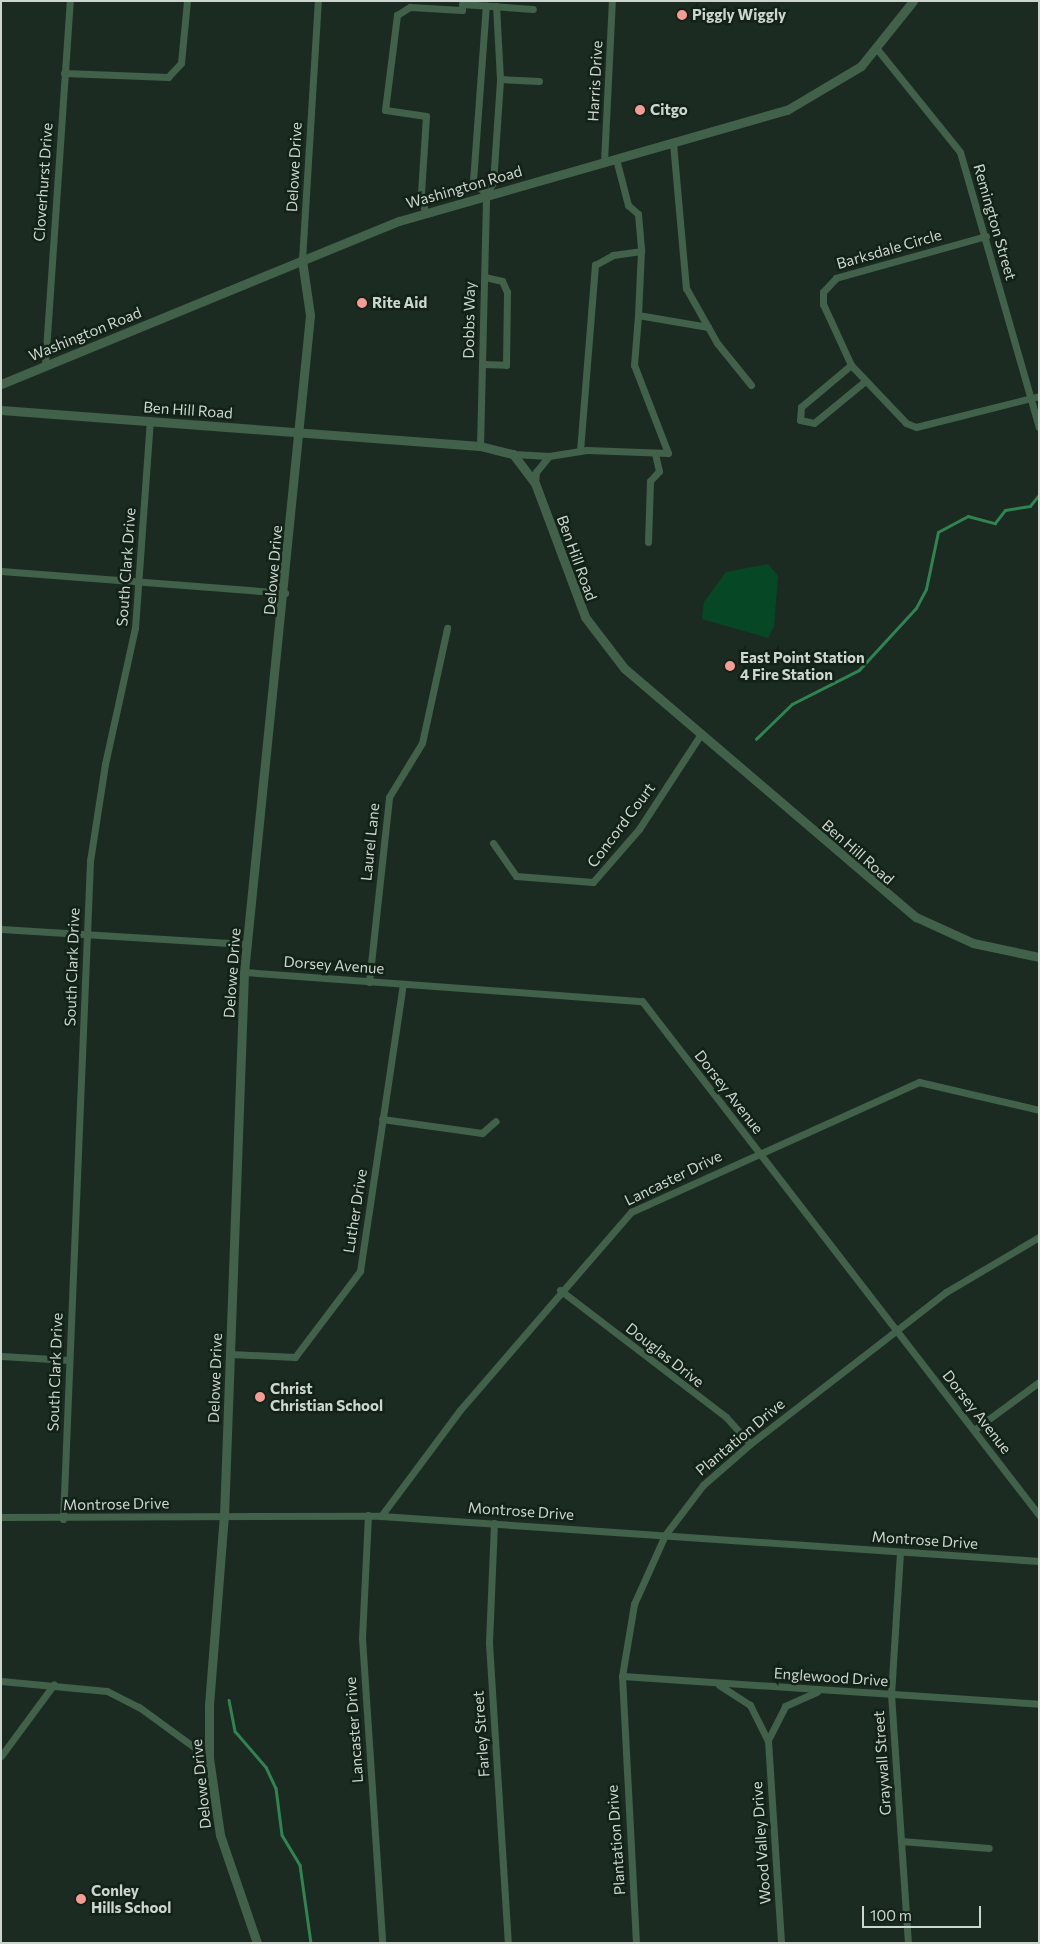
<!DOCTYPE html>
<html>
<head>
<meta charset="utf-8">
<style>
  body { margin:0 }
  #map { position:relative; width:1040px; height:1944px; overflow:hidden; background:#1c2b21; font-family:Commissioner,sans-serif }
  div>[style] { position:absolute }
  [style*='--x'] { left:calc(var(--x)*1px); top:calc(var(--y)*1px); width:calc(var(--w)*1px); rotate:calc(var(--a)*1deg) }
  .green>* { inset:0; background:#064826 }
  .stream>* { height:2.5px; margin:-1.25px; padding:0 1.25px; transform-origin:1.25px; border-radius:1.25px; background:#2f8452 }
  .minor>* { height:7px; margin:-3.5px; padding:0 3.5px; transform-origin:3.5px; border-radius:3.5px; background:#41614b }
  .tertiary>* { height:9px; margin:-4.5px; padding:0 4.5px; transform-origin:4.5px; border-radius:4.5px; background:#41614b }
  .dots>* { width:14px; height:14px; translate:-50% -50%; box-sizing:border-box; border:2px solid #132217; border-radius:50% }
  span { translate:-50% -50%; white-space:nowrap; text-align:center; line-height:1.15; -webkit-text-stroke:5px #132217; paint-order:stroke }
  .poi-label { font-size:15px; color:#ccd6cf; font-weight:700 }
  .left { translate:0 -50%; text-align:left }
  .street-label { font-size:15px; color:#ccd6cf }
  .frame { position:absolute; inset:0; border:2px solid #ccd6cf; pointer-events:none }
  .scale { position:absolute; left:862px; top:1906px; width:119px; height:22px; box-sizing:border-box; border:2px solid #ccd6cf; border-top:0; padding-left:6px; font-size:15px; line-height:18px; white-space:nowrap; color:#ccd6cf; -webkit-text-stroke:4px #132217; paint-order:stroke }
</style>
</head>
<body>
<div id="map">
  <div class="green">
    <i style="clip-path:polygon(768px 564px,778px 576px,774px 626px,768px 638px,702px 619px,704px 602px,726px 572px)"></i>
  </div>
  <div class="stream">
    <i style="--x:756;--y:739;--w:50;--a:-44.2"></i>
    <i style="--x:792;--y:704;--w:75;--a:-26.9"></i>
    <i style="--x:859;--y:670;--w:84;--a:-47.4"></i>
    <i style="--x:916;--y:608;--w:21;--a:-62"></i>
    <i style="--x:926;--y:589;--w:58;--a:-78.1"></i>
    <i style="--x:938;--y:532;--w:34;--a:-28"></i>
    <i style="--x:968;--y:516;--w:28;--a:15"></i>
    <i style="--x:995;--y:523;--w:16;--a:-52"></i>
    <i style="--x:1005;--y:510;--w:25;--a:-9"></i>
    <i style="--x:1030;--y:506;--w:14;--a:-51"></i>
    <i style="--x:229;--y:1700;--w:32;--a:79"></i>
    <i style="--x:235;--y:1731;--w:48;--a:49.3"></i>
    <i style="--x:266;--y:1767;--w:23;--a:65"></i>
    <i style="--x:276;--y:1788;--w:47;--a:82.7"></i>
    <i style="--x:282;--y:1835;--w:35;--a:59"></i>
    <i style="--x:300;--y:1865;--w:79;--a:82"></i>
  </div>
  <div class="minor">
    <i style="--x:877;--y:49;--w:132;--a:51.1"></i>
    <i style="--x:960;--y:152;--w:286;--a:74"></i>
    <i style="--x:64;--y:73;--w:104;--a:2.2"></i>
    <i style="--x:168;--y:77;--w:19;--a:-47"></i>
    <i style="--x:181;--y:63;--w:62;--a:-84.5"></i>
    <i style="--x:500;--y:79;--w:39;--a:3"></i>
    <i style="--x:673;--y:143;--w:146;--a:84.9"></i>
    <i style="--x:686;--y:288;--w:63;--a:60.6"></i>
    <i style="--x:717;--y:343;--w:54;--a:51"></i>
    <i style="--x:616;--y:159;--w:48;--a:75.4"></i>
    <i style="--x:628;--y:205;--w:13;--a:42"></i>
    <i style="--x:638;--y:214;--w:37;--a:85"></i>
    <i style="--x:604;--y:162;--w:161;--a:-87.2"></i>
    <i style="--x:486;--y:194;--w:18;--a:-135"></i>
    <i style="--x:473;--y:181;--w:176;--a:-85.8"></i>
    <i style="--x:425;--y:213;--w:20;--a:-101"></i>
    <i style="--x:421;--y:193;--w:77;--a:-86.3"></i>
    <i style="--x:426;--y:116;--w:41;--a:-171.7"></i>
    <i style="--x:385;--y:110;--w:96;--a:-82.8"></i>
    <i style="--x:397;--y:15;--w:15;--a:-32"></i>
    <i style="--x:410;--y:7;--w:52;--a:3.3"></i>
    <i style="--x:462;--y:10;--w:6;--a:-90"></i>
    <i style="--x:462;--y:4;--w:71;--a:4"></i>
    <i style="--x:986;--y:236;--w:156;--a:164.4"></i>
    <i style="--x:836;--y:278;--w:19;--a:133"></i>
    <i style="--x:823;--y:292;--w:12;--a:90"></i>
    <i style="--x:823;--y:304;--w:67;--a:65.3"></i>
    <i style="--x:851;--y:365;--w:80;--a:46.5"></i>
    <i style="--x:906;--y:423;--w:11;--a:22"></i>
    <i style="--x:916;--y:427;--w:127;--a:-14.1"></i>
    <i style="--x:302;--y:260;--w:259;--a:-86.5"></i>
    <i style="--x:482;--y:364;--w:24;--a:2"></i>
    <i style="--x:506;--y:365;--w:73;--a:-89.2"></i>
    <i style="--x:507;--y:292;--w:12;--a:-114"></i>
    <i style="--x:502;--y:281;--w:18;--a:-167"></i>
    <i style="--x:45;--y:365;--w:365;--a:-86.1"></i>
    <i style="--x:851;--y:365;--w:65;--a:140"></i>
    <i style="--x:801;--y:407;--w:13;--a:94"></i>
    <i style="--x:800;--y:420;--w:14;--a:12"></i>
    <i style="--x:814;--y:423;--w:65;--a:-39.4"></i>
    <i style="--x:480;--y:446;--w:252;--a:-88.6"></i>
    <i style="--x:486;--y:194;--w:13;--a:-58"></i>
    <i style="--x:493;--y:183;--w:104;--a:-86.1"></i>
    <i style="--x:500;--y:79;--w:73;--a:-93.1"></i>
    <i style="--x:580;--y:451;--w:187;--a:-85.4"></i>
    <i style="--x:595;--y:265;--w:21;--a:-29"></i>
    <i style="--x:613;--y:255;--w:28;--a:-8"></i>
    <i style="--x:641;--y:251;--w:64;--a:92.7"></i>
    <i style="--x:638;--y:315;--w:71;--a:9.7"></i>
    <i style="--x:513;--y:454;--w:36;--a:3"></i>
    <i style="--x:549;--y:456;--w:21;--a:129"></i>
    <i style="--x:536;--y:472;--w:11;--a:95"></i>
    <i style="--x:549;--y:456;--w:38;--a:-9"></i>
    <i style="--x:587;--y:450;--w:81;--a:2.1"></i>
    <i style="--x:668;--y:453;--w:94;--a:-111.1"></i>
    <i style="--x:634;--y:365;--w:50;--a:-85.4"></i>
    <i style="--x:648;--y:542;--w:61;--a:-88.1"></i>
    <i style="--x:650;--y:481;--w:13;--a:-48"></i>
    <i style="--x:659;--y:471;--w:18;--a:-103"></i>
    <i style="--x:1;--y:571;--w:285;--a:4.4"></i>
    <i style="--x:493;--y:843;--w:40;--a:55.1"></i>
    <i style="--x:516;--y:876;--w:77;--a:4.5"></i>
    <i style="--x:593;--y:882;--w:70;--a:-49"></i>
    <i style="--x:639;--y:829;--w:113;--a:-56.9"></i>
    <i style="--x:1;--y:929;--w:245;--a:3.5"></i>
    <i style="--x:244;--y:972;--w:399;--a:4.2"></i>
    <i style="--x:642;--y:1001;--w:649;--a:52.32"></i>
    <i style="--x:369;--y:982;--w:186;--a:-83.8"></i>
    <i style="--x:389;--y:797;--w:63;--a:-58.6"></i>
    <i style="--x:422;--y:743;--w:118;--a:-77.7"></i>
    <i style="--x:382;--y:1119;--w:101;--a:8"></i>
    <i style="--x:482;--y:1133;--w:18;--a:-41"></i>
    <i style="--x:560;--y:1290;--w:209;--a:37.4"></i>
    <i style="--x:726;--y:1417;--w:36;--a:48"></i>
    <i style="--x:230;--y:1354;--w:65;--a:2.6"></i>
    <i style="--x:295;--y:1357;--w:108;--a:-52.9"></i>
    <i style="--x:360;--y:1271;--w:290;--a:-81.5"></i>
    <i style="--x:1;--y:1356;--w:68;--a:3.4"></i>
    <i style="--x:974;--y:1430;--w:81;--a:-36.4"></i>
    <i style="--x:368;--y:1515;--w:123;--a:92.8"></i>
    <i style="--x:362;--y:1638;--w:306;--a:86.2"></i>
    <i style="--x:381;--y:1516;--w:132;--a:-53.3"></i>
    <i style="--x:460;--y:1410;--w:262;--a:-49.2"></i>
    <i style="--x:631;--y:1212;--w:316;--a:-24.3"></i>
    <i style="--x:919;--y:1082;--w:123;--a:13.1"></i>
    <i style="--x:1;--y:1517;--w:380;--a:-0.2"></i>
    <i style="--x:381;--y:1516;--w:660;--a:3.91"></i>
    <i style="--x:63;--y:1519;--w:659;--a:-87.65"></i>
    <i style="--x:90;--y:861;--w:98;--a:-81.2"></i>
    <i style="--x:105;--y:764;--w:139;--a:-77.6"></i>
    <i style="--x:135;--y:628;--w:208;--a:-85.9"></i>
    <i style="--x:494;--y:1523;--w:120;--a:92.4"></i>
    <i style="--x:489;--y:1643;--w:301;--a:86.4"></i>
    <i style="--x:900;--y:1552;--w:142;--a:93.6"></i>
    <i style="--x:891;--y:1694;--w:250;--a:86.1"></i>
    <i style="--x:622;--y:1676;--w:418;--a:3.8"></i>
    <i style="--x:1;--y:1681;--w:106;--a:5.4"></i>
    <i style="--x:107;--y:1691;--w:36;--a:27"></i>
    <i style="--x:139;--y:1707;--w:87;--a:36.1"></i>
    <i style="--x:719;--y:1685;--w:37;--a:33"></i>
    <i style="--x:750;--y:1705;--w:40;--a:63.4"></i>
    <i style="--x:768;--y:1741;--w:202;--a:86.3"></i>
    <i style="--x:768;--y:1740;--w:38;--a:-63"></i>
    <i style="--x:785;--y:1706;--w:35;--a:-24"></i>
    <i style="--x:1;--y:1756;--w:89;--a:-53.6"></i>
    <i style="--x:901;--y:1841;--w:88;--a:4.5"></i>
    <i style="--x:636;--y:1943;--w:267;--a:-93"></i>
    <i style="--x:622;--y:1676;--w:73;--a:-80.5"></i>
    <i style="--x:634;--y:1604;--w:76;--a:-65.8"></i>
    <i style="--x:665;--y:1535;--w:63;--a:-52.8"></i>
    <i style="--x:703;--y:1485;--w:62;--a:-41.1"></i>
    <i style="--x:750;--y:1444;--w:248;--a:-37.8"></i>
    <i style="--x:946;--y:1292;--w:108;--a:-30.6"></i>
  </div>
  <div class="tertiary">
    <i style="--x:1;--y:384;--w:430;--a:-22.3"></i>
    <i style="--x:399;--y:221;--w:404;--a:-16"></i>
    <i style="--x:787;--y:110;--w:86;--a:-30.7"></i>
    <i style="--x:861;--y:66;--w:83;--a:-51.3"></i>
    <i style="--x:1;--y:410;--w:480;--a:4.3"></i>
    <i style="--x:480;--y:446;--w:34;--a:14"></i>
    <i style="--x:513;--y:454;--w:36;--a:53"></i>
    <i style="--x:535;--y:483;--w:143;--a:69.5"></i>
    <i style="--x:585;--y:617;--w:64;--a:52.6"></i>
    <i style="--x:624;--y:668;--w:384;--a:40.5"></i>
    <i style="--x:916;--y:917;--w:63;--a:24.5"></i>
    <i style="--x:973;--y:943;--w:67;--a:12"></i>
    <i style="--x:257;--y:1943;--w:114;--a:-108.9"></i>
    <i style="--x:220;--y:1835;--w:78;--a:-98.1"></i>
    <i style="--x:209;--y:1758;--w:53;--a:-90"></i>
    <i style="--x:209;--y:1705;--w:190;--a:-85.5"></i>
    <i style="--x:224;--y:1516;--w:544;--a:-87.89"></i>
    <i style="--x:244;--y:972;--w:660;--a:-84.26"></i>
    <i style="--x:310;--y:315;--w:56;--a:-98.3"></i>
  </div>
  <div class="dots">
    <i style="left:682px;top:15px;background:#f59c95"></i>
    <i style="left:640px;top:110px;background:#f59c95"></i>
    <i style="left:362px;top:303px;background:#f59c95"></i>
    <i style="left:730px;top:666px;background:#f59c95"></i>
    <i style="left:260px;top:1397px;background:#f59c95"></i>
    <i style="left:81px;top:1899px;background:#f59c95"></i>
  </div>
  <div class="poi-label">
    <span class="left" style="left:692px;top:15px">Piggly Wiggly</span>
    <span class="left" style="left:650px;top:110px">Citgo</span>
    <span class="left" style="left:372px;top:303px">Rite Aid</span>
    <span class="left" style="left:740px;top:666px">East Point Station<br>4 Fire Station</span>
    <span class="left" style="left:270px;top:1397px">Christ<br>Christian School</span>
    <span class="left" style="left:91px;top:1899px">Conley<br>Hills School</span>
  </div>
  <div class="street-label">
    <span style="left:595px;top:81px;rotate:-87deg">Harris Drive</span>
    <span style="left:294px;top:167px;rotate:-87deg">Delowe Drive</span>
    <span style="left:43px;top:182px;rotate:-86deg">Cloverhurst Drive</span>
    <span style="left:464px;top:187px;rotate:-16deg">Washington Road</span>
    <span style="left:995px;top:222px;rotate:74deg">Remington Street</span>
    <span style="left:889px;top:249px;rotate:-16deg">Barksdale Circle</span>
    <span style="left:469px;top:320px;rotate:-89deg">Dobbs Way</span>
    <span style="left:85px;top:334px;rotate:-22deg">Washington Road</span>
    <span style="left:188px;top:410px;rotate:4deg">Ben Hill Road</span>
    <span style="left:577px;top:558px;rotate:70deg">Ben Hill Road</span>
    <span style="left:126px;top:567px;rotate:-86deg">South Clark Drive</span>
    <span style="left:273px;top:570px;rotate:-85deg">Delowe Drive</span>
    <span style="left:621px;top:825px;rotate:-53deg">Concord Court</span>
    <span style="left:370px;top:842px;rotate:-84deg">Laurel Lane</span>
    <span style="left:858px;top:852px;rotate:41deg">Ben Hill Road</span>
    <span style="left:334px;top:965px;rotate:4deg">Dorsey Avenue</span>
    <span style="left:72px;top:967px;rotate:-88deg">South Clark Drive</span>
    <span style="left:232px;top:973px;rotate:-86deg">Delowe Drive</span>
    <span style="left:729px;top:1092px;rotate:52deg">Dorsey Avenue</span>
    <span style="left:673px;top:1178px;rotate:-26deg">Lancaster Drive</span>
    <span style="left:355px;top:1211px;rotate:-81deg">Luther Drive</span>
    <span style="left:665px;top:1355px;rotate:38deg">Douglas Drive</span>
    <span style="left:55px;top:1372px;rotate:-88deg">South Clark Drive</span>
    <span style="left:215px;top:1378px;rotate:-88deg">Delowe Drive</span>
    <span style="left:977px;top:1412px;rotate:52deg">Dorsey Avenue</span>
    <span style="left:740px;top:1437px;rotate:-40deg">Plantation Drive</span>
    <span style="left:116px;top:1504px;rotate:-1deg">Montrose Drive</span>
    <span style="left:521px;top:1511px;rotate:4deg">Montrose Drive</span>
    <span style="left:925px;top:1540px;rotate:4deg">Montrose Drive</span>
    <span style="left:831px;top:1677px;rotate:4deg">Englewood Drive</span>
    <span style="left:354px;top:1730px;rotate:-94deg">Lancaster Drive</span>
    <span style="left:481px;top:1734px;rotate:-94deg">Farley Street</span>
    <span style="left:882px;top:1763px;rotate:-94deg">Graywall Street</span>
    <span style="left:201px;top:1784px;rotate:-96deg">Delowe Drive</span>
    <span style="left:616px;top:1840px;rotate:-94deg">Plantation Drive</span>
    <span style="left:761px;top:1843px;rotate:-94deg">Wood Valley Drive</span>
  </div>
  <div class="frame"></div>
  <div class="scale">100 m</div>
</div>
</body>
</html>
